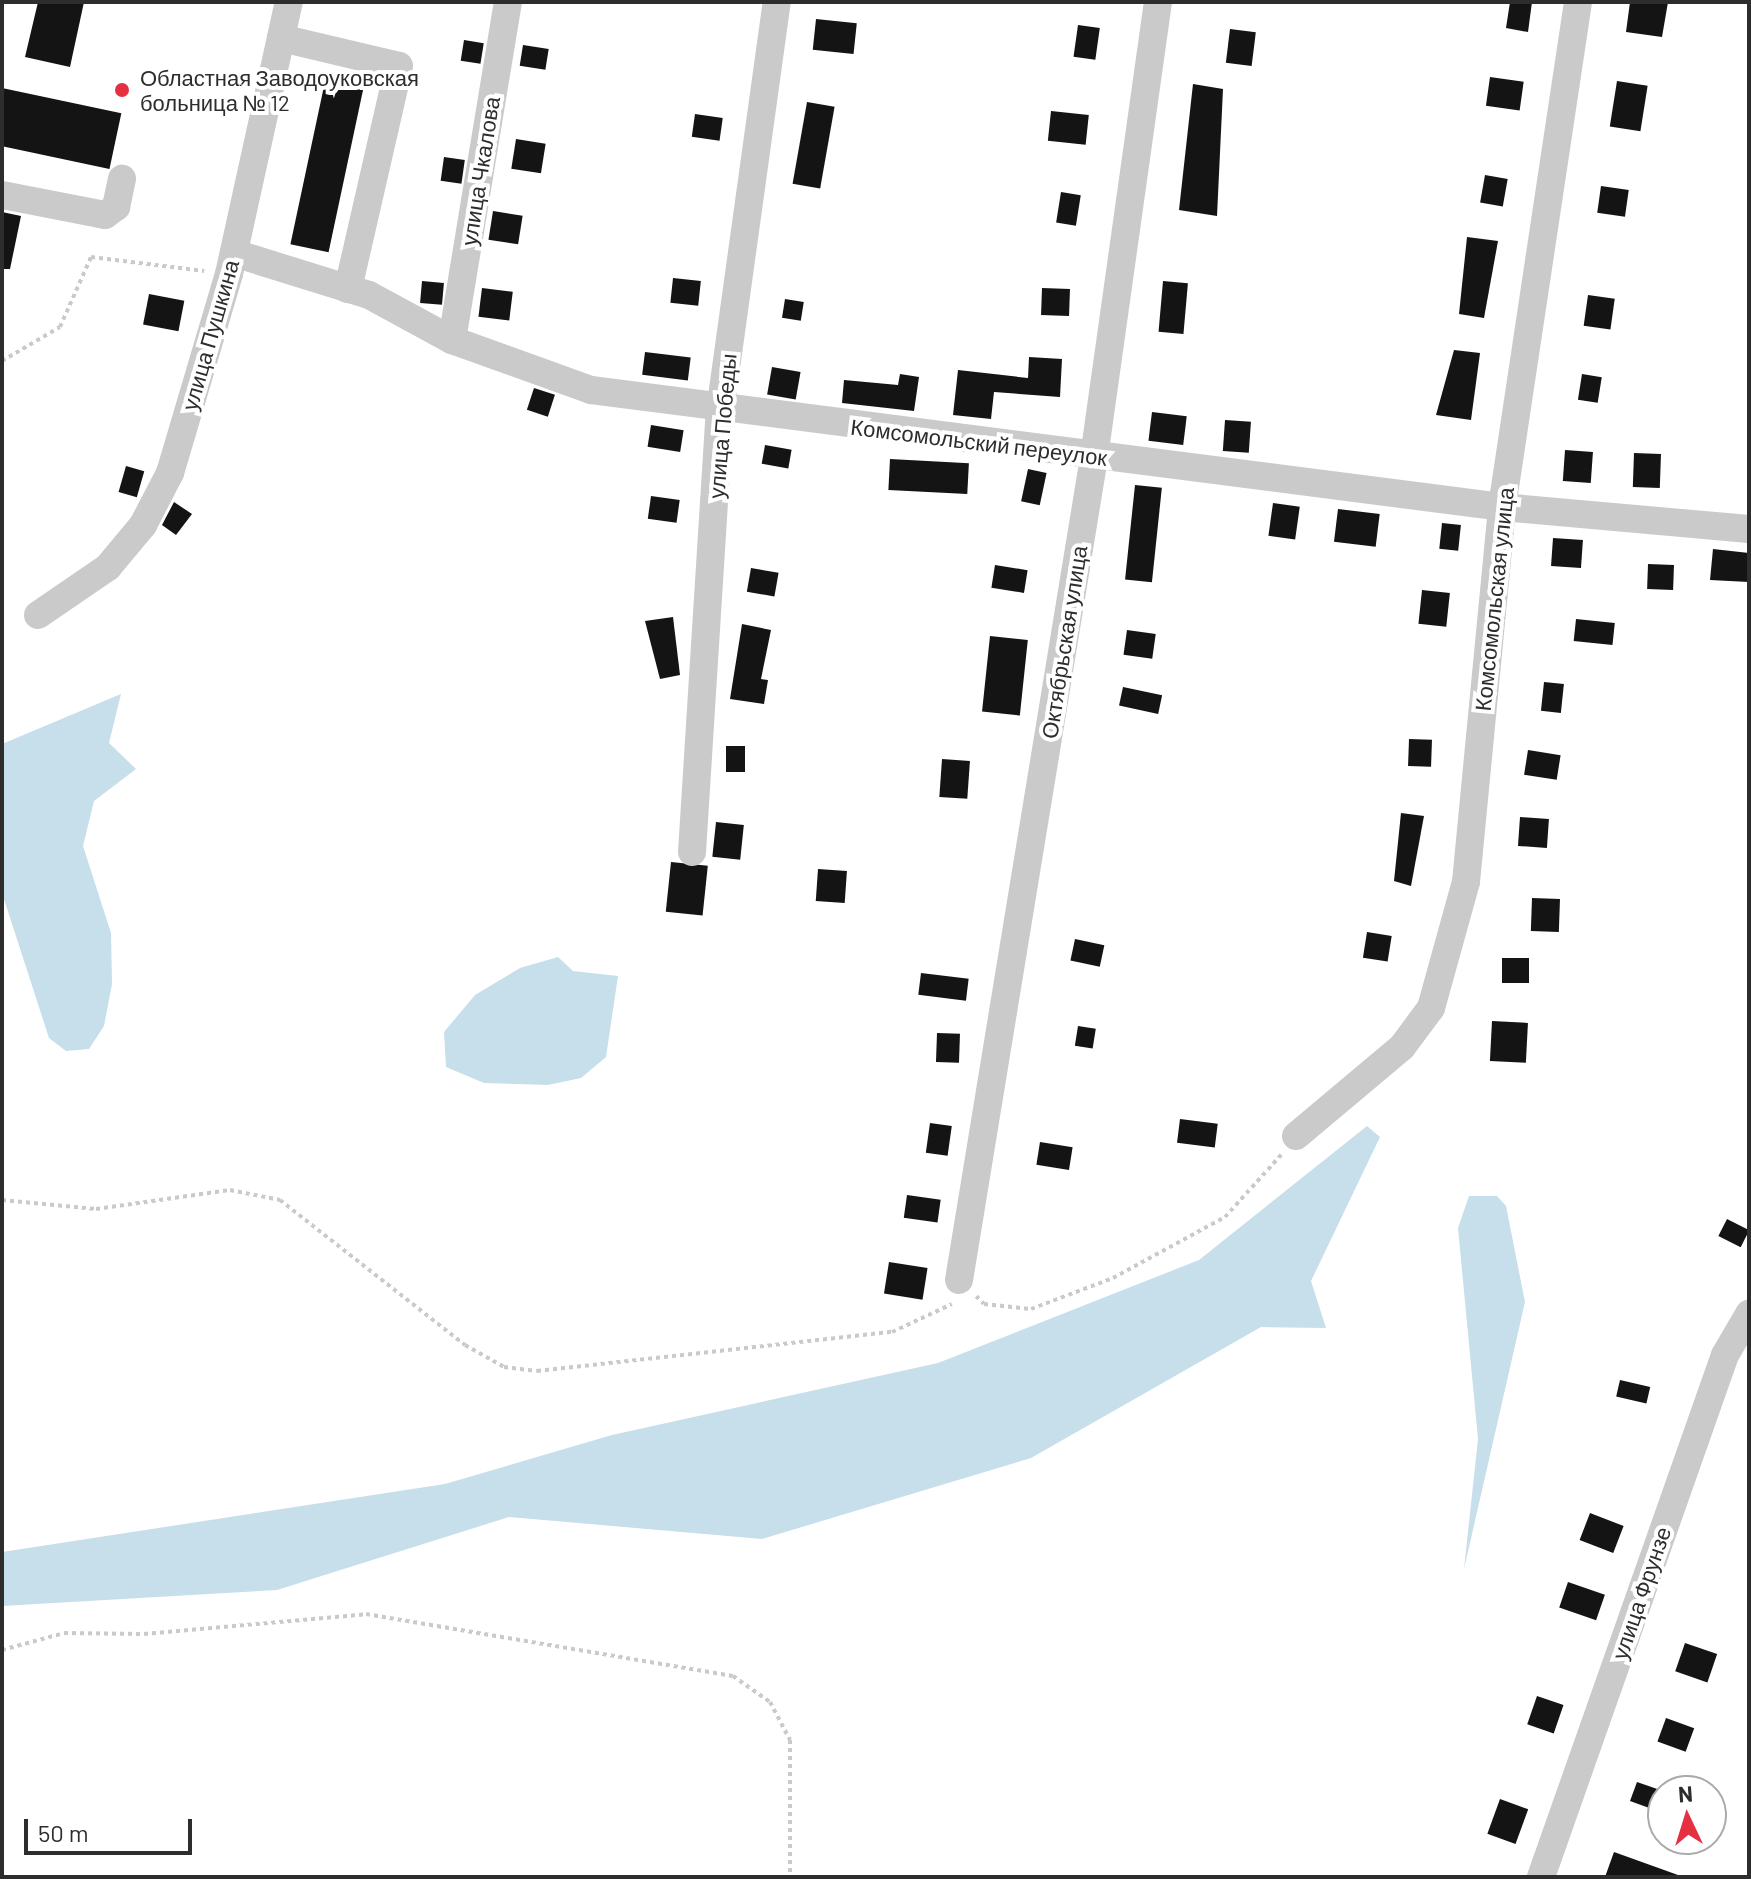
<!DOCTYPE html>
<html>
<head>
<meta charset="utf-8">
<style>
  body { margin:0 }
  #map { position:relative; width:1751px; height:1879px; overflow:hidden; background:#fff; font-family:Barlow,sans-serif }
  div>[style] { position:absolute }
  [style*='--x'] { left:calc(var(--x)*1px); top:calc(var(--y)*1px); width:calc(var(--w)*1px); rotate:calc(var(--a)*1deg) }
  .water>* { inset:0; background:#c7deeb }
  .building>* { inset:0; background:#141414; transform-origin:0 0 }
  .path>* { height:4px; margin-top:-2px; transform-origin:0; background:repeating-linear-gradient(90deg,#cacaca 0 4px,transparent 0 8px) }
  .minor>* { height:28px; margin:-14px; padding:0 14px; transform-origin:14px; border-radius:14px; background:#cacaca }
  .dots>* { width:22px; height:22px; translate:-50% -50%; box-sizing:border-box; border:4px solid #fff; border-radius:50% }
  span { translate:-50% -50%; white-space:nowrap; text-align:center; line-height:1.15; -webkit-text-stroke:8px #fff; paint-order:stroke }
  .poi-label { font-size:22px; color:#2d2d2d }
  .left { translate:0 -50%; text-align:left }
  .street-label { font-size:22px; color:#2d2d2d }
  .frame { position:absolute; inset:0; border:4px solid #2d2d2d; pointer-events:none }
  .north { position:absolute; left:1647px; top:1775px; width:80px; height:80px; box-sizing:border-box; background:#fff; border:2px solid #ababab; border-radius:50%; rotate:356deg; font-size:22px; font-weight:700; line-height:32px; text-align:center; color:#2d2d2d }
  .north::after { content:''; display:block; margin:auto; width:28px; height:36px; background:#e43041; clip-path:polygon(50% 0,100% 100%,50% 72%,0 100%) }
  .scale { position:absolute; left:24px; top:1819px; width:168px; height:36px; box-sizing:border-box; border:4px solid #2d2d2d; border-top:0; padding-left:10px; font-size:24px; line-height:28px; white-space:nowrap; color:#2d2d2d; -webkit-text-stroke:6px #fff; paint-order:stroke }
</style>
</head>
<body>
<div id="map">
  <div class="water">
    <i style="clip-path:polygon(121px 694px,109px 743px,136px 769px,94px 801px,83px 846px,111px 933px,112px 984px,104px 1026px,89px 1049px,66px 1051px,49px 1038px,2px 893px,2px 744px)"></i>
    <i style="clip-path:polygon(558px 957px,573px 971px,618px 976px,606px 1057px,581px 1078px,548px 1085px,484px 1083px,446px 1067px,444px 1032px,475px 995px,520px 968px)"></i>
    <i style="clip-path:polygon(1367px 1126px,1380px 1137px,1311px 1281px,1326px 1328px,1261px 1327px,1031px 1458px,762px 1539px,509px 1517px,277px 1590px,2px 1606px,2px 1552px,445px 1484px,612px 1435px,938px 1363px,1199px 1260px)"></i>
    <i style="clip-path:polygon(1469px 1196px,1497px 1196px,1506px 1206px,1525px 1302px,1464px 1569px,1478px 1439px,1458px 1228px)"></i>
  </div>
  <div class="building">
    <i style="clip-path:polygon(38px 2px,84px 2px,70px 67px,25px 57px)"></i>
    <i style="clip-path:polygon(1510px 2px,1532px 2px,1528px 32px,1506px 28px)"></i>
    <i style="clip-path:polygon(1630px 2px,1668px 2px,1662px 37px,1626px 32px)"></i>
    <i style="left:816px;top:19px;width:41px;height:31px;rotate:6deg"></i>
    <i style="left:1078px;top:25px;width:22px;height:32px;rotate:8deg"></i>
    <i style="left:1230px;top:29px;width:26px;height:34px;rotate:7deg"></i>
    <i style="left:464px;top:40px;width:20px;height:21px;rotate:9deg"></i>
    <i style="left:523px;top:45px;width:26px;height:21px;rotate:9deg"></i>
    <i style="left:327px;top:72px;width:39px;height:176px;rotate:12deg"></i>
    <i style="left:1490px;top:77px;width:34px;height:29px;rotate:8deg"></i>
    <i style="left:1617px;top:81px;width:31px;height:46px;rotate:9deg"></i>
    <i style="clip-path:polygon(1193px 84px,1223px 89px,1217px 216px,1179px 210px)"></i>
    <i style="left:2px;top:88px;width:122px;height:57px;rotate:12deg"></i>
    <i style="left:807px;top:102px;width:28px;height:83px;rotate:10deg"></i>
    <i style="left:1051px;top:111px;width:38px;height:30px;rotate:6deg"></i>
    <i style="left:695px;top:114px;width:28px;height:23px;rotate:8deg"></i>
    <i style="left:516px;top:139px;width:30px;height:30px;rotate:9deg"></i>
    <i style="left:444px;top:157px;width:21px;height:24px;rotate:8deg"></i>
    <i style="left:1485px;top:175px;width:23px;height:28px;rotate:10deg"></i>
    <i style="left:1601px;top:186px;width:28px;height:27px;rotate:8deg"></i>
    <i style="left:1061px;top:192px;width:20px;height:31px;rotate:9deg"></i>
    <i style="left:493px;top:211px;width:30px;height:29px;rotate:9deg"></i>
    <i style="clip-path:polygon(2px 212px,21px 216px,10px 269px,2px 269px)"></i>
    <i style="clip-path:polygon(1467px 237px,1498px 241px,1484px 318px,1459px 314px)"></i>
    <i style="left:673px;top:278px;width:28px;height:25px;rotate:6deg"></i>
    <i style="left:422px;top:281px;width:22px;height:22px;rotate:5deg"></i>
    <i style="left:1163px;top:281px;width:25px;height:51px;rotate:5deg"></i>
    <i style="left:482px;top:288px;width:31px;height:29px;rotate:7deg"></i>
    <i style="left:1042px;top:288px;width:28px;height:27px;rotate:2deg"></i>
    <i style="left:149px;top:294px;width:36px;height:31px;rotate:11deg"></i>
    <i style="left:1588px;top:295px;width:27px;height:31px;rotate:8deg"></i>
    <i style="left:785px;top:299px;width:19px;height:19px;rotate:9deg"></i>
    <i style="clip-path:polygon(1454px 350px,1480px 353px,1471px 420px,1436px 415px)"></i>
    <i style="left:645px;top:352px;width:46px;height:23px;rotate:7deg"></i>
    <i style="clip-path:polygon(1029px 357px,1062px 359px,1060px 397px,994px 392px,991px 419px,953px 415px,958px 370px,1028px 378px)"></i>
    <i style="left:772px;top:367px;width:29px;height:28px;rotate:10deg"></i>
    <i style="clip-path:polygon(900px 374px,919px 377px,914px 411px,842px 403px,844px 380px,898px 385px)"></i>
    <i style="left:1582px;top:374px;width:20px;height:26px;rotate:9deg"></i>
    <i style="left:534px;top:388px;width:22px;height:23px;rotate:18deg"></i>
    <i style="left:1152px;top:412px;width:35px;height:29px;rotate:7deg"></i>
    <i style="left:1225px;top:420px;width:26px;height:31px;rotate:4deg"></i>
    <i style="left:651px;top:425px;width:33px;height:22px;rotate:9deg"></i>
    <i style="left:765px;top:445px;width:27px;height:19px;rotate:10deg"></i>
    <i style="left:1565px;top:450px;width:28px;height:31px;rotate:4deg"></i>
    <i style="left:1634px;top:453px;width:27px;height:34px;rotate:2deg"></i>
    <i style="left:890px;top:459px;width:79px;height:31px;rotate:3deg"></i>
    <i style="left:126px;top:466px;width:19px;height:27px;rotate:16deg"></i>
    <i style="left:1028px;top:469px;width:19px;height:33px;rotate:12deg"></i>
    <i style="left:1135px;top:485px;width:27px;height:95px;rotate:6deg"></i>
    <i style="left:651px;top:496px;width:29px;height:23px;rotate:8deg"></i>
    <i style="clip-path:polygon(174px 502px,192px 514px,176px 535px,162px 525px)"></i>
    <i style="left:1273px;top:503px;width:27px;height:33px;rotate:8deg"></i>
    <i style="left:1338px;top:509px;width:42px;height:33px;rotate:7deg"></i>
    <i style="left:1442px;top:523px;width:19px;height:26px;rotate:6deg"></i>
    <i style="left:1553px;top:538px;width:30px;height:28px;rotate:4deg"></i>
    <i style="clip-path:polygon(1713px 549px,1749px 553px,1749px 582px,1710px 580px)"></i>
    <i style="left:1648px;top:564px;width:26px;height:25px;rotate:2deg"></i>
    <i style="left:995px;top:565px;width:33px;height:23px;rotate:9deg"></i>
    <i style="left:751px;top:568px;width:28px;height:24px;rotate:10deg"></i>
    <i style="left:1422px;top:590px;width:28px;height:34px;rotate:6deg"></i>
    <i style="clip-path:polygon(673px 617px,680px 675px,660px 679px,645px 621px)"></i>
    <i style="left:1576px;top:619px;width:39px;height:22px;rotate:6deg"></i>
    <i style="clip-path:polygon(742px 624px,771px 630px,761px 679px,768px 680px,764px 704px,730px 699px)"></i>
    <i style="left:1127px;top:630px;width:29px;height:25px;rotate:8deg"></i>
    <i style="left:990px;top:636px;width:38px;height:76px;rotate:6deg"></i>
    <i style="left:1544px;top:682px;width:20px;height:29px;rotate:6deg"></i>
    <i style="left:1123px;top:687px;width:40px;height:19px;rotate:12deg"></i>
    <i style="left:1409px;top:739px;width:23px;height:27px;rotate:2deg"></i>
    <i style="left:726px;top:746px;width:19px;height:26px"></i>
    <i style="left:1528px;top:750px;width:33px;height:25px;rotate:9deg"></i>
    <i style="left:942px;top:759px;width:28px;height:38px;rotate:4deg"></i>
    <i style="clip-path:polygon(1401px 813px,1424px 816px,1411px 886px,1394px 881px)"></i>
    <i style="left:1520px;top:817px;width:29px;height:29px;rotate:4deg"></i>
    <i style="left:716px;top:822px;width:28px;height:35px;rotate:6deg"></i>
    <i style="left:671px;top:862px;width:37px;height:50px;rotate:6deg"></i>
    <i style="left:818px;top:869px;width:29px;height:32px;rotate:4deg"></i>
    <i style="left:1532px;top:898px;width:28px;height:33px;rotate:2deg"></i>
    <i style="left:1367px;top:932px;width:25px;height:26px;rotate:9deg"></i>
    <i style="left:1075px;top:939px;width:30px;height:22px;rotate:12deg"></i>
    <i style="left:1502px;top:958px;width:27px;height:25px"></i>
    <i style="left:921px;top:973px;width:48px;height:22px;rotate:7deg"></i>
    <i style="left:1492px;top:1021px;width:36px;height:40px;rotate:3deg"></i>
    <i style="left:1078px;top:1026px;width:18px;height:20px;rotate:9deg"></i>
    <i style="left:937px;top:1033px;width:23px;height:29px;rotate:2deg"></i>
    <i style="left:1180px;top:1119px;width:38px;height:24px;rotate:7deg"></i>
    <i style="left:930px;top:1123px;width:22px;height:30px;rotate:8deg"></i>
    <i style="left:1040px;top:1142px;width:33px;height:23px;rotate:9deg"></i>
    <i style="left:907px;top:1195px;width:34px;height:23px;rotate:8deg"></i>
    <i style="left:1727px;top:1219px;width:25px;height:19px;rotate:27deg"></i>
    <i style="left:889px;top:1262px;width:39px;height:32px;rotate:9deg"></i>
    <i style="left:1620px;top:1380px;width:31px;height:17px;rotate:13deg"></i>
    <i style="left:1590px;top:1513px;width:36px;height:29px;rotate:21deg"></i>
    <i style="left:1568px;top:1582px;width:39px;height:27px;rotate:19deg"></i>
    <i style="left:1685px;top:1643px;width:34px;height:30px;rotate:19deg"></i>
    <i style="left:1537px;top:1696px;width:28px;height:30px;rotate:19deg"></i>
    <i style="left:1666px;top:1718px;width:30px;height:25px;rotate:20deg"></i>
    <i style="clip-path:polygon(1637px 1782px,1663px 1791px,1663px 1813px,1630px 1801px)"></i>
    <i style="left:1500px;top:1799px;width:30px;height:37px;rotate:20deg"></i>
    <i style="clip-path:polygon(1614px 1852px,1678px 1875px,1677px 1877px,1605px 1877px)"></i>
  </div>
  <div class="path">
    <i style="--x:2;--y:361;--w:67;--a:-30.4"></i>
    <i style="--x:60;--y:327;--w:77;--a:-66.1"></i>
    <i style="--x:91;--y:257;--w:114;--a:7.1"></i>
    <i style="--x:2;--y:1200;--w:94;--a:5.5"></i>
    <i style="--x:96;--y:1209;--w:135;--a:-8.1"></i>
    <i style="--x:230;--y:1190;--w:51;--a:11.3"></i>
    <i style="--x:280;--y:1200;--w:235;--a:38.1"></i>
    <i style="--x:465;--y:1345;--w:45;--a:29.4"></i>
    <i style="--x:504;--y:1367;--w:33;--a:7"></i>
    <i style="--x:537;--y:1371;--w:357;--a:-6.3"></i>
    <i style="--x:892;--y:1332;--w:66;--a:-25"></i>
    <i style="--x:976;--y:1296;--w:11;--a:45"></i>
    <i style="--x:984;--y:1304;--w:47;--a:6.1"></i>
    <i style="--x:1031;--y:1309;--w:88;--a:-20.7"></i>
    <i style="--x:1113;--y:1278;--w:128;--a:-28.6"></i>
    <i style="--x:1225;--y:1217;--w:85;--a:-47.9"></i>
    <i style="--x:2;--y:1650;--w:64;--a:-15.3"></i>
    <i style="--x:64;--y:1633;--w:80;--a:0.7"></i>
    <i style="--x:144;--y:1634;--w:223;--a:-5.1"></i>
    <i style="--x:366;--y:1614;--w:372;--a:9.6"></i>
    <i style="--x:733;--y:1676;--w:45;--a:35.1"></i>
    <i style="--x:770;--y:1702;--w:43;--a:62.2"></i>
    <i style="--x:790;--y:1740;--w:137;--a:90"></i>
  </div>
  <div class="minor">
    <i style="--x:281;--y:38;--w:121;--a:13.3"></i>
    <i style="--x:399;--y:66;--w:229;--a:102.9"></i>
    <i style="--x:2;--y:195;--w:105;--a:11"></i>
    <i style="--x:105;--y:215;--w:14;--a:-36"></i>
    <i style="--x:116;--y:207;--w:29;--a:-78"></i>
    <i style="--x:234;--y:253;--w:141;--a:17.3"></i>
    <i style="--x:369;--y:295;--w:94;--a:28.5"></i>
    <i style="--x:452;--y:340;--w:148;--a:19.8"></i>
    <i style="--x:591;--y:390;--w:918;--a:7.32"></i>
    <i style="--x:1502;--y:507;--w:248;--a:5.1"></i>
    <i style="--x:452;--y:340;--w:343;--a:-80.6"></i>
    <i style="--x:38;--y:615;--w:85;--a:-34.4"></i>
    <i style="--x:108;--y:567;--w:55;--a:-50.2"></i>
    <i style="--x:143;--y:525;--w:59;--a:-62.6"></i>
    <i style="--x:170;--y:473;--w:208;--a:-73.5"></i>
    <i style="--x:229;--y:274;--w:279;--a:-77.6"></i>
    <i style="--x:692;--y:852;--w:442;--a:-86.4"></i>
    <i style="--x:720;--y:411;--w:413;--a:-82.1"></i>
    <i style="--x:1296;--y:1136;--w:138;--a:-40"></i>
    <i style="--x:1402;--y:1047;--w:49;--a:-53.4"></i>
    <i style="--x:1431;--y:1008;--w:131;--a:-74.5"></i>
    <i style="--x:1466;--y:882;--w:377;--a:-84.5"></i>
    <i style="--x:1502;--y:507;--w:511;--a:-81.44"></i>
    <i style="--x:959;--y:1280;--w:834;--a:-80.68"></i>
    <i style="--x:1094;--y:457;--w:459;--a:-82"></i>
    <i style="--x:1541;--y:1877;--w:553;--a:-70.58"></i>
    <i style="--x:1725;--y:1355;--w:48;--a:-59.7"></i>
  </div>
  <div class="dots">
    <i style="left:122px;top:90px;background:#e43041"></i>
  </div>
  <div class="poi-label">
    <span class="left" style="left:140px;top:90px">Областная Заводоуковская<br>больница № 12</span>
  </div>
  <div class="street-label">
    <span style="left:480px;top:171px;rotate:-81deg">улица Чкалова</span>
    <span style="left:210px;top:335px;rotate:-74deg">улица Пушкина</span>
    <span style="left:722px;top:426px;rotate:-85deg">улица Победы</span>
    <span style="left:979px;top:442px;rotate:7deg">Комсомольский переулок</span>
    <span style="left:1494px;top:599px;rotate:-84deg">Комсомольская улица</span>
    <span style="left:1064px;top:642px;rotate:-81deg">Октябрьская улица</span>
    <span style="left:1641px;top:1593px;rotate:-71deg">улица Фрунзе</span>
  </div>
  <div class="frame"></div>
  <div class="north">N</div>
  <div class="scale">50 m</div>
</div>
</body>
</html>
